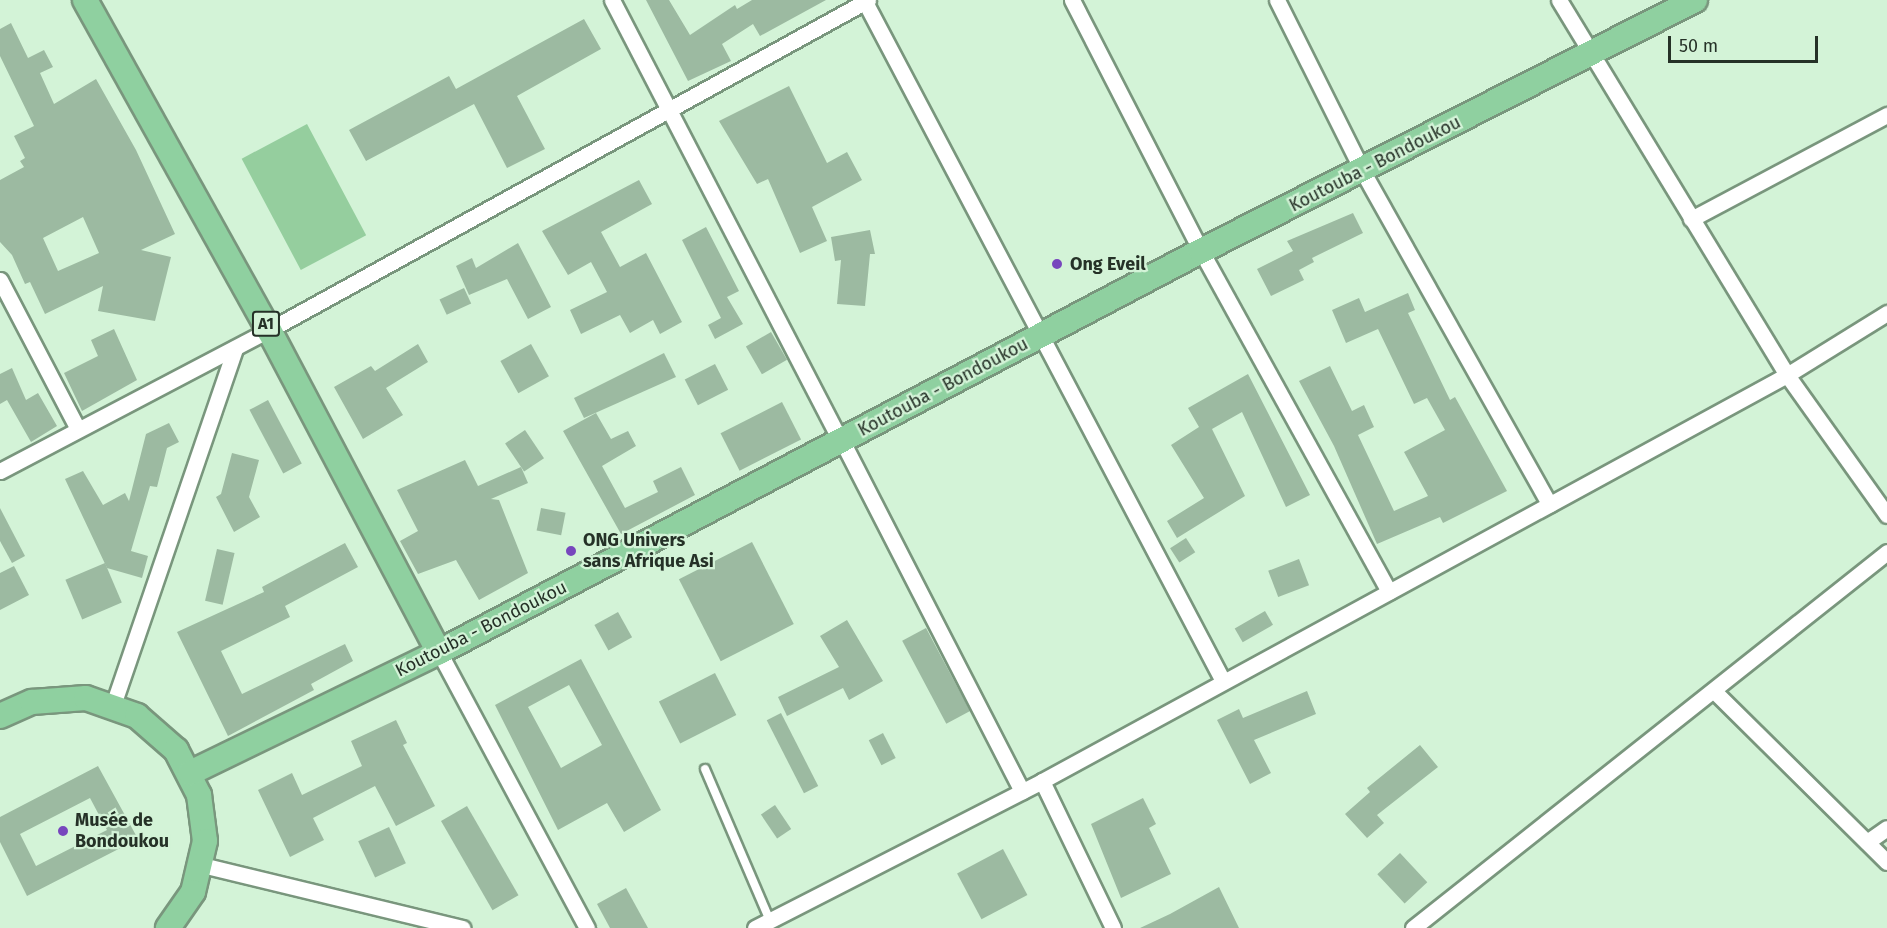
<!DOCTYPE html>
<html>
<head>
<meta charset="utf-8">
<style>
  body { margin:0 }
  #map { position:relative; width:1887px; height:928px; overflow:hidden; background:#d3f3d7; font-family:"Fira Sans",sans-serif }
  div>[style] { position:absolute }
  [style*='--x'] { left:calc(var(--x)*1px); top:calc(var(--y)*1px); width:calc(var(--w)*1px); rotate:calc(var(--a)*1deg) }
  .green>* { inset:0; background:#95ce9e; transform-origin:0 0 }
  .building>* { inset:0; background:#9cbaa1; transform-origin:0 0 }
  .roads { filter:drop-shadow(2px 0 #79967d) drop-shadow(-2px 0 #79967d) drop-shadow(0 2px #79967d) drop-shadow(0 -2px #79967d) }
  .service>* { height:8px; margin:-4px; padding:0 4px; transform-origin:4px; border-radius:4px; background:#fff }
  .minor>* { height:15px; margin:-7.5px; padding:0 7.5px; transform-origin:7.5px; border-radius:7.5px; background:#fff }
  .primary>* { height:24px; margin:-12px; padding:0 12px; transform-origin:12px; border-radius:12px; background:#8fd0a0 }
  .dots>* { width:16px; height:16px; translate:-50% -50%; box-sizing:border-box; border:3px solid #d3f3d7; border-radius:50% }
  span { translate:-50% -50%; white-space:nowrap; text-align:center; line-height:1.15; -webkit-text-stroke:4.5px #d3f3d7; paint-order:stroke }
  .shield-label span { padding:2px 4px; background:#d3f3d7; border:2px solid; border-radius:4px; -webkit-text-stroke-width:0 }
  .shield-label { font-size:16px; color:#253127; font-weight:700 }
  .street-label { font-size:18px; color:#253127 }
  .poi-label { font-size:18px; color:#253127; font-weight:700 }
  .left { translate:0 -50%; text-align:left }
  .scale { position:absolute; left:1668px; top:36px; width:150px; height:27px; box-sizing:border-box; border:3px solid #253127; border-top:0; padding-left:8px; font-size:18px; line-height:21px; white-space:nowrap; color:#253127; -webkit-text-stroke:4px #d3f3d7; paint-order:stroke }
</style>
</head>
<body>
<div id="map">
  <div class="green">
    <i style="left:307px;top:124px;width:126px;height:74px;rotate:62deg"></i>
  </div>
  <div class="building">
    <i style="clip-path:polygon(646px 0,669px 0,690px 35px,735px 5px,737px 9px,752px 0,826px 0,760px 36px,753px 24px,722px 44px,731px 61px,688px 81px)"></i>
    <i style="clip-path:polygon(584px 19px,601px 49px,517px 96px,545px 149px,507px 168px,474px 104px,366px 161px,349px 130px,449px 76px,456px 89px)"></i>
    <i style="clip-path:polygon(evenodd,11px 23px,28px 58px,44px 50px,53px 67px,40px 73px,54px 104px,96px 79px,136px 150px,175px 234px,141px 250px,171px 257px,155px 321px,98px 311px,103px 286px,45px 314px,30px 282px,25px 284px,12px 255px,0 242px,0 180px,24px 167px,20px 161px,25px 158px,14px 136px,34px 126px,0 56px,0 29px,11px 23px,83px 217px,99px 253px,58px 271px,43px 238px,83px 217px)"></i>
    <i style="clip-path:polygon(789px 86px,827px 163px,847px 152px,862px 180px,812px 207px,827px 241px,800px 253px,768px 179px,757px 184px,719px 121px)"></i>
    <i style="clip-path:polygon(639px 180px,652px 204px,601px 232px,620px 267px,646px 253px,682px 322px,660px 334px,653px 320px,630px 333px,620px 315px,581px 334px,570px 310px,607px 292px,591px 262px,568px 275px,542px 231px)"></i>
    <i style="clip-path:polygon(1353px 213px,1363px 233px,1312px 258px,1314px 262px,1299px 270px,1304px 280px,1271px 296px,1257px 269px,1293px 251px,1287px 241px)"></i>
    <i style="clip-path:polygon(706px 227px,739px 291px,727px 297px,743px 324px,715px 339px,708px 325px,721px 318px,682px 240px)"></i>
    <i style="clip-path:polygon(870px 230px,875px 254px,870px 254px,865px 306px,837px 304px,841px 260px,835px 261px,831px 237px)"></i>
    <i style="clip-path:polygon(518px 243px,551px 307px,528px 319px,507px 279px,469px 295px,456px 266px,472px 258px,476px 268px)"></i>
    <i style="left:464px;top:288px;width:17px;height:27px;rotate:65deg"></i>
    <i style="clip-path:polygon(1408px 293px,1415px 310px,1408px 313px,1450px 400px,1455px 397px,1507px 491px,1443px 523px,1440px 517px,1377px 544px,1334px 446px,1299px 381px,1330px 366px,1352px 411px,1364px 405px,1374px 427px,1358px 435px,1394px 511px,1428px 496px,1404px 452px,1445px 430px,1427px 398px,1414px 404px,1378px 329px,1346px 343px,1332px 310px,1359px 298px,1365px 312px)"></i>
    <i style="clip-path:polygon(114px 329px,137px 380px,82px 411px,64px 373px,98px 356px,91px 340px)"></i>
    <i style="left:771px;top:332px;width:32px;height:29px;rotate:60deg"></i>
    <i style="clip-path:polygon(418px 344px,428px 362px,386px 388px,403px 415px,363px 439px,334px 387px,371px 366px,375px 371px)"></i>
    <i style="left:531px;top:344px;width:37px;height:35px;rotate:61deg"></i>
    <i style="clip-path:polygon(664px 353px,676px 377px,584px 418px,574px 398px)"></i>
    <i style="left:715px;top:364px;width:29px;height:34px;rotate:63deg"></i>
    <i style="clip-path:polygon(12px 368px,26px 400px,38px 393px,57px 426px,31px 442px,7px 400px,0 404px,0 374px)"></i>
    <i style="clip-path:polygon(1248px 374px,1310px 495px,1286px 507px,1242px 412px,1212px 429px,1245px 496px,1177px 538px,1167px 521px,1204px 498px,1171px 445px,1199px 427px,1188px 408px)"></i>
    <i style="left:268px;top:400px;width:72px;height:21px;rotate:62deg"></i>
    <i style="left:782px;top:402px;width:42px;height:69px;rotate:63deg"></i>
    <i style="clip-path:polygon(596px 413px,611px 439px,628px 431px,636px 446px,602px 466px,625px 508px,658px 492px,653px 481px,681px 467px,695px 495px,621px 534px,563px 431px)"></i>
    <i style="clip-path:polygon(169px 423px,179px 442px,167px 448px,157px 487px,150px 486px,131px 551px,148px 556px,142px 578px,107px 568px,65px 479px,83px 471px,103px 505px,125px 493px,129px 501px,146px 434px)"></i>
    <i style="left:525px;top:430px;width:34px;height:24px;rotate:56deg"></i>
    <i style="clip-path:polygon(232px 453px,259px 460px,249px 497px,260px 517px,234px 532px,216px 497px,221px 494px)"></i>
    <i style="clip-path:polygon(465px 460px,478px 486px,521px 467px,528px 483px,491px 499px,499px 500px,528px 573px,479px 600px,456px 560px,418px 574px,400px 541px,418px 531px,397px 490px)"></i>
    <i style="clip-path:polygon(0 508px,25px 556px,12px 563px,0 541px)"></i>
    <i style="left:541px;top:508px;width:25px;height:23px;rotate:11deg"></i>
    <i style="left:1186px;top:538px;width:17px;height:19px;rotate:57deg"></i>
    <i style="left:752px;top:542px;width:92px;height:82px;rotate:63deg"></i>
    <i style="clip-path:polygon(345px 543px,358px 567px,285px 606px,290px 617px,221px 651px,242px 694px,345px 644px,353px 661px,311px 684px,314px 690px,228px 736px,177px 632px,264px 592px,262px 587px)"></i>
    <i style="left:217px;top:549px;width:18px;height:53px;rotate:13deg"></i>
    <i style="left:1299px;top:559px;width:28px;height:33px;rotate:69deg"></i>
    <i style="left:105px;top:563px;width:43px;height:43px;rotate:67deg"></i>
    <i style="clip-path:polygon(14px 566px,29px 595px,0 610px,0 573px)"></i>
    <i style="left:1265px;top:611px;width:16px;height:35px;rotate:60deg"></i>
    <i style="left:618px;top:612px;width:29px;height:27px;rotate:61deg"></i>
    <i style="clip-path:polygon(847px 620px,883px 681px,849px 700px,843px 688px,787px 716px,778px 697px,839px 667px,820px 636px)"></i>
    <i style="left:926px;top:628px;width:94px;height:27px;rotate:62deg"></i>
    <i style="clip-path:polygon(evenodd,581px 659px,661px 810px,624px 832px,607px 803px,558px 830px,495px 705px,581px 659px,569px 685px,602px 745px,561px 768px,528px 707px,569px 685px)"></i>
    <i style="left:715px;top:673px;width:47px;height:63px;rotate:63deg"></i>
    <i style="clip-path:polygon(1307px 691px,1316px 714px,1254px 740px,1271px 773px,1250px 784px,1217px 720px,1239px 709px,1243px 718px)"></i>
    <i style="left:781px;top:713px;width:82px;height:16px;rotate:63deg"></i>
    <i style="clip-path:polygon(396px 720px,407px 743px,403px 745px,435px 806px,396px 826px,375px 786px,313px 818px,324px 840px,290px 857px,258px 790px,292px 773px,302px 795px,362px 766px,351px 741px)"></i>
    <i style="left:883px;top:733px;width:28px;height:16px;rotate:63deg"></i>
    <i style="clip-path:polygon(1420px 745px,1438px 767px,1377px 815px,1384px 823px,1367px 838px,1345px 814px,1370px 792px,1367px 788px)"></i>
    <i style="clip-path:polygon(evenodd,98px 766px,138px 839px,27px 896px,0 842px,0 817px,98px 766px,90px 798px,107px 830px,36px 866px,20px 834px,90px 798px)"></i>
    <i style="clip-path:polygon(1143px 798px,1156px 824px,1149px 828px,1171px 874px,1121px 898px,1091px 824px)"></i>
    <i style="left:775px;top:805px;width:29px;height:17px;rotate:56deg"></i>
    <i style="left:467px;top:806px;width:103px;height:30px;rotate:60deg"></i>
    <i style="left:389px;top:827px;width:40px;height:34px;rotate:65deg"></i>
    <i style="left:1003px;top:849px;width:52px;height:52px;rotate:62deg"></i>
    <i style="left:1400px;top:853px;width:40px;height:31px;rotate:47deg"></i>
    <i style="clip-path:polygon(1219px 887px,1239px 928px,1140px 928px,1170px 914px)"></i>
    <i style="clip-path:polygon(626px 888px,648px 928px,610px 928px,597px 904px)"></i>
  </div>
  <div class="roads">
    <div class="service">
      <i style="--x:705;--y:769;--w:165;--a:66.8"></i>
    </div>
    <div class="minor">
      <i style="--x:612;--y:0;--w:496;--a:62.6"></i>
      <i style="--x:864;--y:0;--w:770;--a:62.2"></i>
      <i style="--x:1072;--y:0;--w:282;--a:62.8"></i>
      <i style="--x:1201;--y:251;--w:389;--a:61.1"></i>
      <i style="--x:1277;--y:0;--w:192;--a:63.4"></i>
      <i style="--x:1363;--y:172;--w:381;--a:60.7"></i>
      <i style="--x:1559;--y:0;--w:439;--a:58.7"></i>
      <i style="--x:1787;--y:375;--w:172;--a:54.5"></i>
      <i style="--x:1691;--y:219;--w:222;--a:-28"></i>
      <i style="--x:0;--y:280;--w:168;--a:62.4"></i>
      <i style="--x:841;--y:439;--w:396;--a:62.8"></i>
      <i style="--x:0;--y:471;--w:304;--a:-27.7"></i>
      <i style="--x:269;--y:330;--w:684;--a:-28.85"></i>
      <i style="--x:439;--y:652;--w:313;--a:61.8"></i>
      <i style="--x:1714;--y:691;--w:243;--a:44.7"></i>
      <i style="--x:113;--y:705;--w:377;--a:-71.1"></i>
      <i style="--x:1042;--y:781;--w:163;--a:64.2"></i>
      <i style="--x:1867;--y:842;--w:24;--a:-35"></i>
      <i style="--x:202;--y:865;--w:268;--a:13.6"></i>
      <i style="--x:755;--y:928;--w:322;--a:-27.1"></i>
      <i style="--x:1042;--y:781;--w:848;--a:-28.59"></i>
      <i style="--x:1787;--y:375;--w:118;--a:-31.8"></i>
      <i style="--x:1413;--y:928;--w:605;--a:-38.42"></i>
    </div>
    <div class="primary">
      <i style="--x:85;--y:0;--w:378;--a:60.9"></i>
      <i style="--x:269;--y:330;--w:364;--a:62.2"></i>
      <i style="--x:0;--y:716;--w:35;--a:-24"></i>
      <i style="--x:32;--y:702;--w:54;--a:-4.2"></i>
      <i style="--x:86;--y:698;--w:54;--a:19.4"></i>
      <i style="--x:137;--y:716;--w:52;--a:41.1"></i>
      <i style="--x:176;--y:750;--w:51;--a:62.9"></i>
      <i style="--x:199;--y:795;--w:46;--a:82.6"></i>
      <i style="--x:205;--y:841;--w:52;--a:103.2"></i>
      <i style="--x:193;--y:892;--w:44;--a:124.8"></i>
      <i style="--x:190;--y:773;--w:277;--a:-25.9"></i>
      <i style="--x:439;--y:652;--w:861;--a:-27.76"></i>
      <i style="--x:1201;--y:251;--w:554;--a:-26.93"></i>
    </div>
  </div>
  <div class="dots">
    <i style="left:1057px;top:264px;background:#7746bd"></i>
    <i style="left:571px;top:551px;background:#7746bd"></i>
    <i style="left:63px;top:831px;background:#7746bd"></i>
  </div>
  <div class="shield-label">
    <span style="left:266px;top:324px">A1</span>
  </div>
  <div class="street-label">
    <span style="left:1375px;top:164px;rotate:-27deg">Koutouba - Bondoukou</span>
    <span style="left:943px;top:387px;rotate:-28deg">Koutouba - Bondoukou</span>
    <span style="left:481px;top:629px;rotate:-27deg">Koutouba - Bondoukou</span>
  </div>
  <div class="poi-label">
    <span class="left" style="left:1070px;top:264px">Ong Eveil</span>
    <span class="left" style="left:583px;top:551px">ONG Univers<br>sans Afrique Asi</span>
    <span class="left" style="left:75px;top:831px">Musée de<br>Bondoukou</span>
  </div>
  <div class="scale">50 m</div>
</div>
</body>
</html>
